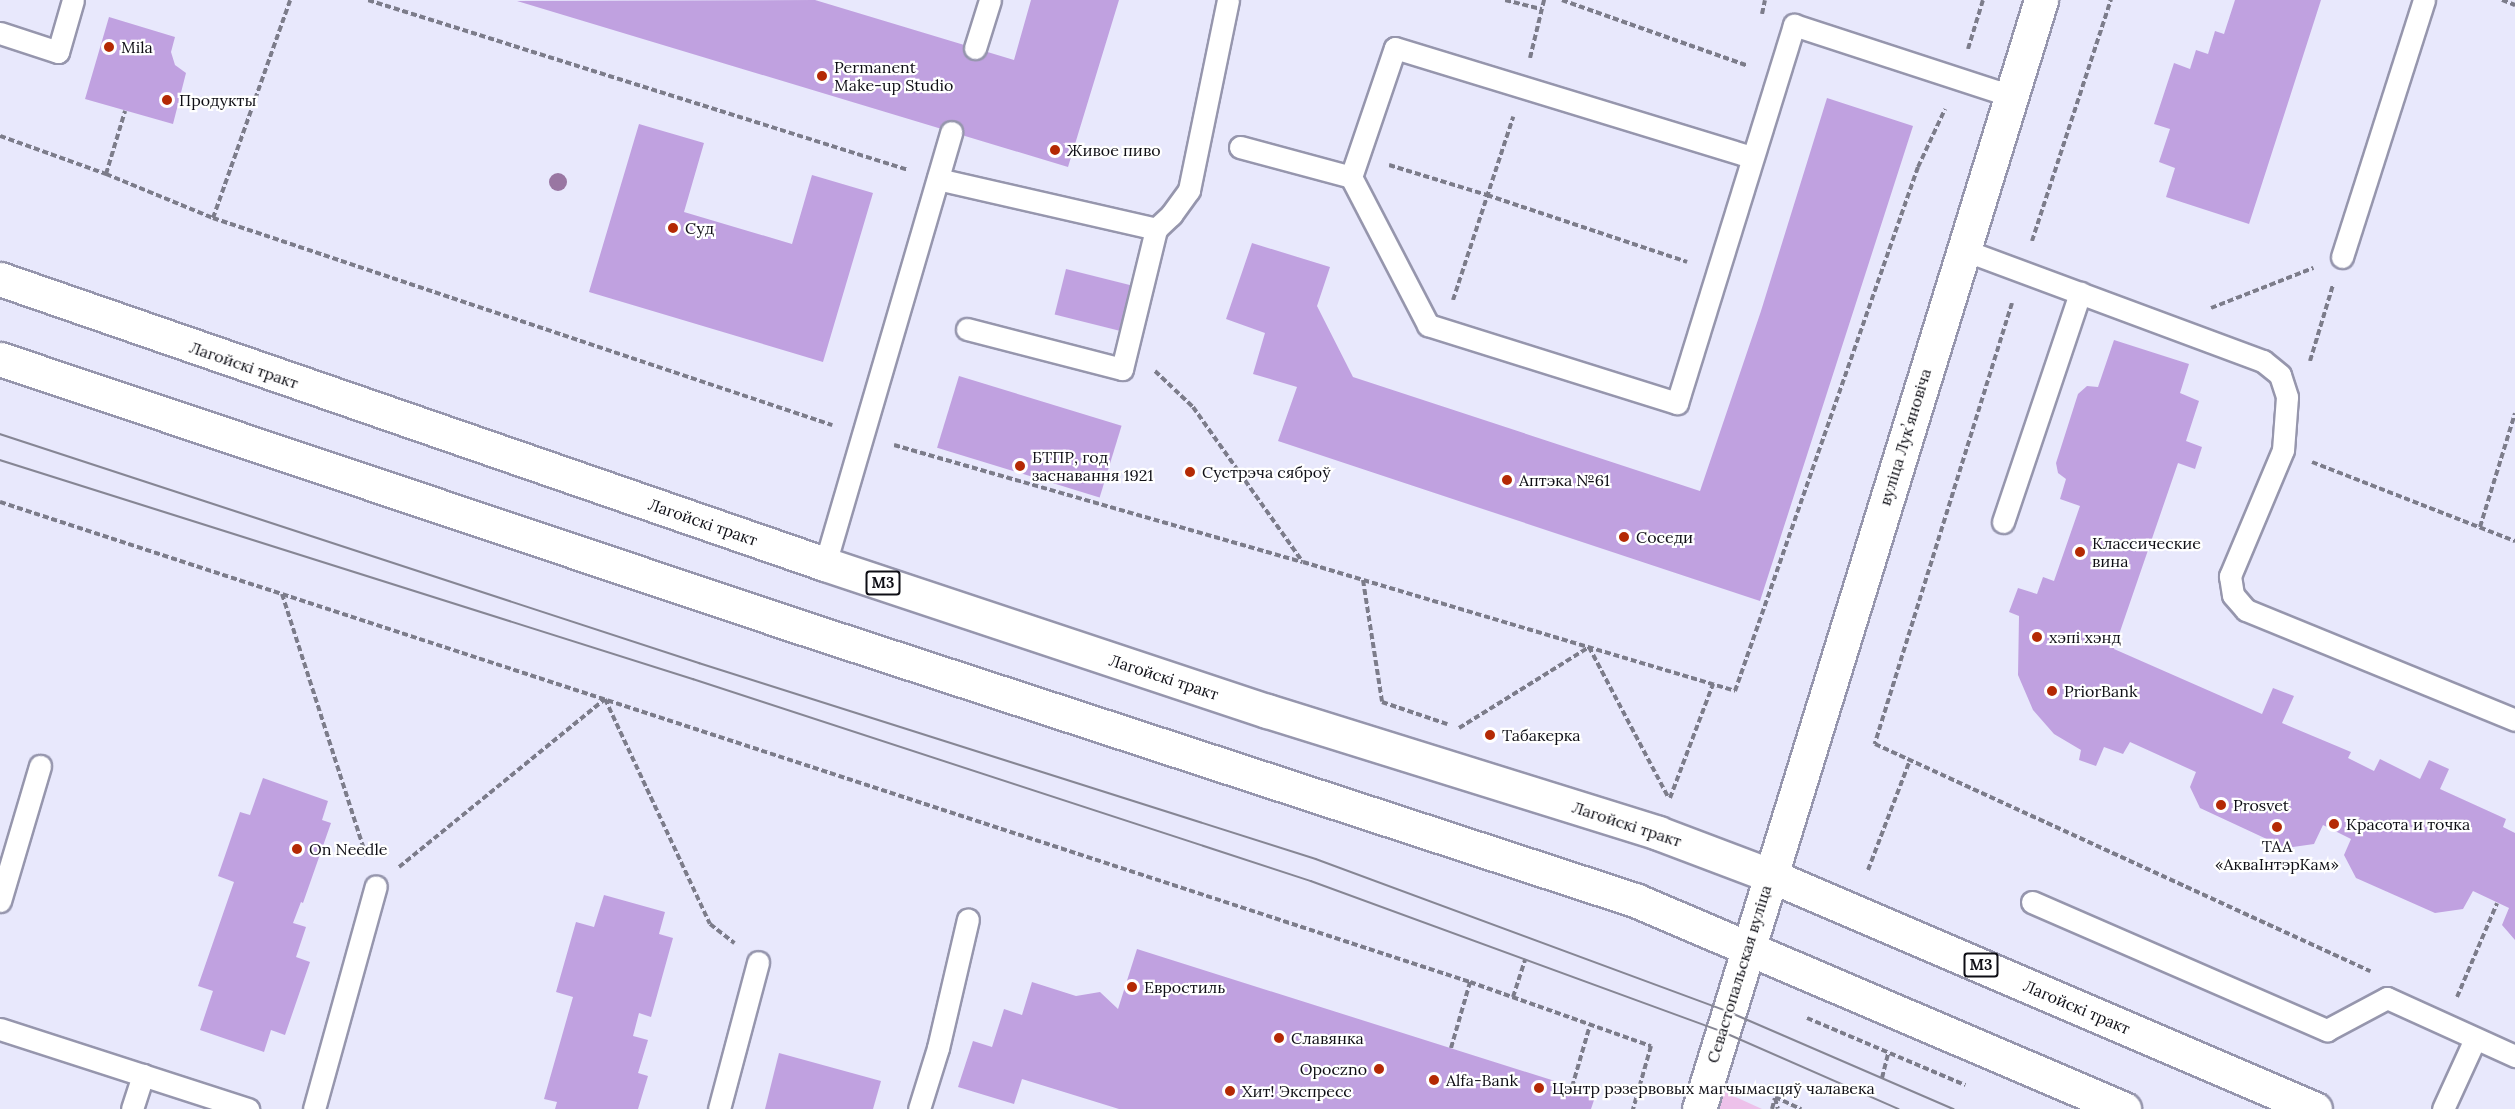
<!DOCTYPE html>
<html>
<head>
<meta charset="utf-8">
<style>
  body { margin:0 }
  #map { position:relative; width:2515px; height:1109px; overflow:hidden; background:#e8e8fc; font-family:Lora,serif }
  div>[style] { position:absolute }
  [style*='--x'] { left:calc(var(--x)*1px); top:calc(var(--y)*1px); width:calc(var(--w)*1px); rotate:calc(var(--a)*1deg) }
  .green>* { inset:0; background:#edc1ea }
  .building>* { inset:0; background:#c0a1e0; transform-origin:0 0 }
  .path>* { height:4px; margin-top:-2px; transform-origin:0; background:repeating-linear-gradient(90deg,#7c7c8a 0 6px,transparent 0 9px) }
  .roads { filter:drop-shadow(2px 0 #9696ad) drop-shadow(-2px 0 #9696ad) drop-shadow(0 2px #9696ad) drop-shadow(0 -2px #9696ad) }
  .lane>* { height:21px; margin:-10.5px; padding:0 10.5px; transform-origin:10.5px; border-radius:10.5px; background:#fff }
  .secondary>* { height:33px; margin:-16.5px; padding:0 16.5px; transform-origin:16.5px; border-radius:16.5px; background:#fff }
  .primary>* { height:33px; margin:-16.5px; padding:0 16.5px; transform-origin:16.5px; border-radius:16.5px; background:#fff }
  .tram>* { height:1.5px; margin:-0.75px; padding:0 0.75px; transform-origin:0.75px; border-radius:0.75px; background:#868694 }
  .trees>* { width:18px; height:18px; margin:-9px; border-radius:50%; background:#9976a2 }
  .dots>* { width:16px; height:16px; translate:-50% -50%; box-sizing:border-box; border:3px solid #fff; border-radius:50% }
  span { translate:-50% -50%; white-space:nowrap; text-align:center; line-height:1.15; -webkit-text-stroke:4.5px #fff; paint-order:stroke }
  .shield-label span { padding:2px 4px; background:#fff; border:2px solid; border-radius:4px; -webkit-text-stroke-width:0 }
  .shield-label { font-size:15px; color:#0e0e15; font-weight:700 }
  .poi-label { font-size:16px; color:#0e0e15 }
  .left { translate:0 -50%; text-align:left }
  .right { translate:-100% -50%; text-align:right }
  .street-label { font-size:16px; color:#0e0e15 }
</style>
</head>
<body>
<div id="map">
  <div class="green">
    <i style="clip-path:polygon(1718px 1089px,1762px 1109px,1712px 1109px)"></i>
  </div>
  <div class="building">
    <i style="clip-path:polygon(815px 0,1014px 60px,1031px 0,1119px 0,1068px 167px,517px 1px)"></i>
    <i style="clip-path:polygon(2235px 0,2321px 0,2249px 224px,2166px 197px,2175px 168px,2159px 162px,2170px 129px,2154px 124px,2174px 63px,2190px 69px,2196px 50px,2208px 54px,2215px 31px,2224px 34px)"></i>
    <i style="clip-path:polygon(109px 17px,175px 37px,171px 52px,175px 65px,186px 73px,173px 124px,85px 99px)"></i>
    <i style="clip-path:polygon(1827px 98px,1913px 126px,1760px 601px,1278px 441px,1297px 387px,1253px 374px,1265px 333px,1226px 319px,1252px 243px,1330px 267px,1317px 306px,1353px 377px,1700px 491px,1761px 311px)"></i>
    <i style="clip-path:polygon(639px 124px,704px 143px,684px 212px,792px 244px,812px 175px,873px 193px,823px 362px,589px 292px)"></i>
    <i style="left:1066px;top:269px;width:76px;height:47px;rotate:14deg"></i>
    <i style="clip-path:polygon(2114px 340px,2189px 364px,2180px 393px,2199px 401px,2186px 441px,2202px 447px,2195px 469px,2178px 463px,2114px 649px,2262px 714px,2273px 688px,2294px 696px,2282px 723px,2351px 752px,2348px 758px,2374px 771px,2380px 759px,2420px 779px,2429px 760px,2449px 769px,2440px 789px,2506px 819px,2503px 827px,2515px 833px,2515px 940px,2502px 925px,2509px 908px,2490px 899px,2473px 891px,2463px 909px,2435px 913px,2356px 878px,2344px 855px,2351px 839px,2323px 825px,2314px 844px,2286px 848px,2200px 808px,2190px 787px,2196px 772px,2130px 742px,2123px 754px,2104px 747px,2096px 766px,2079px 760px,2081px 750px,2054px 734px,2033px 710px,2018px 675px,2019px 616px,2009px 612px,2018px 588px,2037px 594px,2043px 577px,2054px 581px,2080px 506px,2060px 499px,2066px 479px,2058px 473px,2056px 463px,2078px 394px,2087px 386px,2098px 387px)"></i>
    <i style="left:959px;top:376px;width:170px;height:75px;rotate:17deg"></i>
    <i style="clip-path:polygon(263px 778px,328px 801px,322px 820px,331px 823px,303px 903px,301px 902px,293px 923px,306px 927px,296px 957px,310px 962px,285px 1035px,271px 1030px,264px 1052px,200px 1030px,213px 991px,198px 986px,234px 882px,218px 876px,240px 812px,250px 815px)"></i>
    <i style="clip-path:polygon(604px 895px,665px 912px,659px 934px,673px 938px,651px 1017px,639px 1013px,633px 1036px,648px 1040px,638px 1073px,648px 1076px,638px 1109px,555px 1109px,557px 1102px,544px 1099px,573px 997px,556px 992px,576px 922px,594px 927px)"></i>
    <i style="clip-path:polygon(1137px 949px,1596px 1094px,1591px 1109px,1119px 1109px,1022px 1079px,1014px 1104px,958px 1087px,973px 1041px,992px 1047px,1004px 1009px,1022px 1015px,1032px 982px,1076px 996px,1100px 992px,1118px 1009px)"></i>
    <i style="clip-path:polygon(779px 1053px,881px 1081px,873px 1109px,765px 1109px)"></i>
  </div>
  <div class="path">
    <i style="--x:368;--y:0;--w:566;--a:17.47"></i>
    <i style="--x:1505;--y:0;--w:38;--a:14"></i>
    <i style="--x:1562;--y:0;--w:197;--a:19.5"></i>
    <i style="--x:2502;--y:0;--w:14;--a:21"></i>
    <i style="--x:1762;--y:14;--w:14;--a:-78"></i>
    <i style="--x:1968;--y:49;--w:51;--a:-73"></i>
    <i style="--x:1530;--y:58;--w:60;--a:-76.4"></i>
    <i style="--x:0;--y:136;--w:113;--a:19.7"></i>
    <i style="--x:106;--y:174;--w:116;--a:22.4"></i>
    <i style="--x:213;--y:218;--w:653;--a:18.49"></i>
    <i style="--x:1389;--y:165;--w:102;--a:17"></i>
    <i style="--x:1487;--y:195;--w:211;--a:18.5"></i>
    <i style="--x:106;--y:174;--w:66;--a:-73.2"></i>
    <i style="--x:213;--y:218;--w:231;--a:-70.5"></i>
    <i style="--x:2032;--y:241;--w:254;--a:-71.9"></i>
    <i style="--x:1453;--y:300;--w:193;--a:-71.8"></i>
    <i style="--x:2012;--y:303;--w:462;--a:107.3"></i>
    <i style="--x:1875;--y:744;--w:545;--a:24.64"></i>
    <i style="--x:2211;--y:308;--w:110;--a:-21.4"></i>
    <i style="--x:2310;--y:361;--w:79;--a:-73.2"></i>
    <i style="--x:1155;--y:371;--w:52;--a:43.5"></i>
    <i style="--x:1193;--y:407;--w:189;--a:54.7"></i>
    <i style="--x:894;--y:445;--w:425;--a:16"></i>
    <i style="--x:1303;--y:562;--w:451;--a:16.6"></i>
    <i style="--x:1735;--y:691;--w:555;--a:-70.75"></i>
    <i style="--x:1918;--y:167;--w:64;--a:-65"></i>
    <i style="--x:2312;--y:462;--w:218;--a:21.3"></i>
    <i style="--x:0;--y:502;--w:1546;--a:18.08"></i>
    <i style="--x:1470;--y:982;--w:192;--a:19.5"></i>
    <i style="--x:1651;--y:1046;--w:66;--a:105.9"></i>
    <i style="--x:2480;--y:527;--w:119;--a:-72.9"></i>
    <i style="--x:1363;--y:580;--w:123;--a:81.1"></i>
    <i style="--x:1382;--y:702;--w:69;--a:18.7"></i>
    <i style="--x:282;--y:594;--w:275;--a:72.2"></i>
    <i style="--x:1459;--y:728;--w:153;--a:-31.9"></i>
    <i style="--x:1589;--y:647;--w:170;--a:62.2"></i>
    <i style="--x:1670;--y:798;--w:122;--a:-69.3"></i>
    <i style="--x:399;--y:867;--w:266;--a:-39.2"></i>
    <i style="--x:605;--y:699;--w:248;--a:65"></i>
    <i style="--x:710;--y:924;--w:31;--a:38"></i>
    <i style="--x:1868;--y:870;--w:118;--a:-69.1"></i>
    <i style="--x:1513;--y:997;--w:40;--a:-72"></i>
    <i style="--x:2457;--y:997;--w:102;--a:-66.9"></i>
    <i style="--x:1807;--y:1018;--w:172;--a:23"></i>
    <i style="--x:1451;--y:1048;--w:69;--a:-73.9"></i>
    <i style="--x:1882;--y:1078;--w:25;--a:-76"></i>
    <i style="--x:1572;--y:1087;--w:65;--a:-73.8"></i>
    <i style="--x:1775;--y:1097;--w:29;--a:25"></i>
    <i style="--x:1775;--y:1098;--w:11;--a:75"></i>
    <i style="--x:1772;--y:1109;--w:11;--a:-75"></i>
  </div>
  <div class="roads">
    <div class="lane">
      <i style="--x:0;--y:33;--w:61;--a:18.1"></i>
      <i style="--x:58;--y:52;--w:54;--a:-73.9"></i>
      <i style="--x:975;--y:48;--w:50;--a:-72.6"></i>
      <i style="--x:1240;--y:147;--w:115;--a:15.1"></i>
      <i style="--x:1351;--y:177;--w:136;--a:-71.2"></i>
      <i style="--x:1395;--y:48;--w:372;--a:17"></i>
      <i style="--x:1351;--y:177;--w:167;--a:62.5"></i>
      <i style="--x:1428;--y:325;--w:261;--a:17.4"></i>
      <i style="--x:1677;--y:403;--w:396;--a:-72.8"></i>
      <i style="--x:1794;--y:25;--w:228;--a:18.1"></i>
      <i style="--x:938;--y:179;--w:224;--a:12.9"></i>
      <i style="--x:1964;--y:250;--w:319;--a:20.4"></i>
      <i style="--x:2263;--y:361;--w:22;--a:39"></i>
      <i style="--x:2280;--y:375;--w:23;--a:72"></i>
      <i style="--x:2287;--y:397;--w:53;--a:94.3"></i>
      <i style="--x:2283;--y:450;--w:137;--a:112.8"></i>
      <i style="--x:2230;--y:576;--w:19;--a:81"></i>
      <i style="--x:2233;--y:595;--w:20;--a:49"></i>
      <i style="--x:2246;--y:610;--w:291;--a:22.2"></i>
      <i style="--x:2342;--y:257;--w:270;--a:-72.3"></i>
      <i style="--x:967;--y:329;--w:160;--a:14.5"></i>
      <i style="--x:1122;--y:369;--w:144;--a:-76.3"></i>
      <i style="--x:1156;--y:229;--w:21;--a:-43"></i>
      <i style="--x:1171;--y:215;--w:31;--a:-54"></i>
      <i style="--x:1189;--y:190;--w:194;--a:-78.4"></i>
      <i style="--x:2003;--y:522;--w:242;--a:-71.4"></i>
      <i style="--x:825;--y:564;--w:450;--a:-73.7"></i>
      <i style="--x:0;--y:901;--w:141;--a:-73.5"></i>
      <i style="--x:2032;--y:902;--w:322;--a:23.5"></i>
      <i style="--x:2327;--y:1030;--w:68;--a:-28.1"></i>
      <i style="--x:2387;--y:998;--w:141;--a:24.4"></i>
      <i style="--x:0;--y:1029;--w:261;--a:17.9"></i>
      <i style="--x:132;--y:1109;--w:36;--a:-72"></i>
      <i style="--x:314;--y:1109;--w:231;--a:-74.5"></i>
      <i style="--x:719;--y:1109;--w:152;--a:-75.1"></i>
      <i style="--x:919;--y:1109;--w:64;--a:-72.7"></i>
      <i style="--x:938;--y:1048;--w:132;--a:-76.9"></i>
      <i style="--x:2443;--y:1109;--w:77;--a:-65.4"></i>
    </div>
    <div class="secondary">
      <i style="--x:1699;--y:1109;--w:1161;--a:-72.86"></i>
    </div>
    <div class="primary">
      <i style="--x:0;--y:279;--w:873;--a:19.06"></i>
      <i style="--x:825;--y:564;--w:466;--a:18.4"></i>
      <i style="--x:1267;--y:711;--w:410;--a:17.3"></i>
      <i style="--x:1658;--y:833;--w:119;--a:20.7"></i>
      <i style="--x:1769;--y:875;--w:594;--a:23.2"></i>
      <i style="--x:0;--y:359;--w:841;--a:18.52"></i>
      <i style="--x:797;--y:626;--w:882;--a:18.11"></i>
      <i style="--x:1635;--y:900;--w:532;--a:23.14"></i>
    </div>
  </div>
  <div class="tram">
    <i style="--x:0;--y:434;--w:736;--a:18.14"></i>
    <i style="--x:699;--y:663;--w:647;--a:17.62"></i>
    <i style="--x:1316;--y:859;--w:438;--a:20.3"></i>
    <i style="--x:1727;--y:1011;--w:247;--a:23.4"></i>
    <i style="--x:0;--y:460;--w:727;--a:17.54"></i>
    <i style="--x:693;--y:679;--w:650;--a:18.1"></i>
    <i style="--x:1311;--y:881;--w:437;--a:20.1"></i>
    <i style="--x:1721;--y:1031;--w:194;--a:23.7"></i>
  </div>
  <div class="trees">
    <i style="left:558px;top:182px"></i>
  </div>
  <div class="dots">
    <i style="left:109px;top:47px;background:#b42904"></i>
    <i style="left:822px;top:76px;background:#b42904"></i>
    <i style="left:167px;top:100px;background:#b42904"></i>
    <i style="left:1055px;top:150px;background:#b42904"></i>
    <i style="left:673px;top:228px;background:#b42904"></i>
    <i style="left:1020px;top:466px;background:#b42904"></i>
    <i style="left:1190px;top:472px;background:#b42904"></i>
    <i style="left:1507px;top:480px;background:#b42904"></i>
    <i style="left:1624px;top:537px;background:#b42904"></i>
    <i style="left:2080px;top:552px;background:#b42904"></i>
    <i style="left:2037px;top:637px;background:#b42904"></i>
    <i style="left:2052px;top:691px;background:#b42904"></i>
    <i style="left:1490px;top:735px;background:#b42904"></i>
    <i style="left:2221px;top:805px;background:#b42904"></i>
    <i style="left:2334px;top:824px;background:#b42904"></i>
    <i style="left:2277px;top:827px;background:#b42904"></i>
    <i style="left:297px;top:849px;background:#b42904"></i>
    <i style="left:1132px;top:987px;background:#b42904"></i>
    <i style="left:1279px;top:1038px;background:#b42904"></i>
    <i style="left:1379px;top:1069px;background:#b42904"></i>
    <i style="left:1434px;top:1080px;background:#b42904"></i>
    <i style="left:1539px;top:1088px;background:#b42904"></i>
    <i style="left:1230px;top:1091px;background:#b42904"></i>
  </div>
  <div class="shield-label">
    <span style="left:883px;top:583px">М3</span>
    <span style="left:1981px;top:965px">М3</span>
  </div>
  <div class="poi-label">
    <span class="left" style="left:121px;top:47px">Mila</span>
    <span class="left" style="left:834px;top:76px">Permanent<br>Make-up Studio</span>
    <span class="left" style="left:179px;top:100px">Продукты</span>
    <span class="left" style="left:1067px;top:150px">Живое пиво</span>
    <span class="left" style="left:685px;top:228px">Суд</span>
    <span class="left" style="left:1032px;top:466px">БТПР, год<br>заснавання 1921</span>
    <span class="left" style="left:1202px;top:472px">Сустрэча сяброў</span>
    <span class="left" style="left:1519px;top:480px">Аптэка №61</span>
    <span class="left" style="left:1636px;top:537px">Соседи</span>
    <span class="left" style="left:2092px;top:552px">Классические<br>вина</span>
    <span class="left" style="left:2049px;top:637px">хэпі хэнд</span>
    <span class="left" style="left:2064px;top:691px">PriorBank</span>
    <span class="left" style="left:1502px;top:735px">Табакерка</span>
    <span class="left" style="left:2233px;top:805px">Prosvet</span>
    <span class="left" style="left:2346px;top:824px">Красота и точка</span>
    <span style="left:2277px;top:855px">ТАА<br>«АкваІнтэрКам»</span>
    <span class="left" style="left:309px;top:849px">On Needle</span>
    <span class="left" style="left:1144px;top:987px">Евростиль</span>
    <span class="left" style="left:1291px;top:1038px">Славянка</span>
    <span class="right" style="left:1367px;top:1069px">Opoczno</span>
    <span class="left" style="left:1446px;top:1080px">Alfa-Bank</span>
    <span class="left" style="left:1552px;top:1088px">Цэнтр рэзервовых магчымасцяў чалавека</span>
    <span class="left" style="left:1242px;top:1091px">Хит! Экспресс</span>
  </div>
  <div class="street-label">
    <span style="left:244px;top:365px;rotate:19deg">Лагойскі тракт</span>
    <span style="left:1905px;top:437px;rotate:-73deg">вуліца Лукʼяновіча</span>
    <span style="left:703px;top:522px;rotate:19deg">Лагойскі тракт</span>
    <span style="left:1164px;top:677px;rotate:18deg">Лагойскі тракт</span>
    <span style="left:1627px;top:824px;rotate:18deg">Лагойскі тракт</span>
    <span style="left:1739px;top:974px;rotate:-73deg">Севастопальская вуліца</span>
    <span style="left:2077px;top:1007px;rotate:23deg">Лагойскі тракт</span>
  </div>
</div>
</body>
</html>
